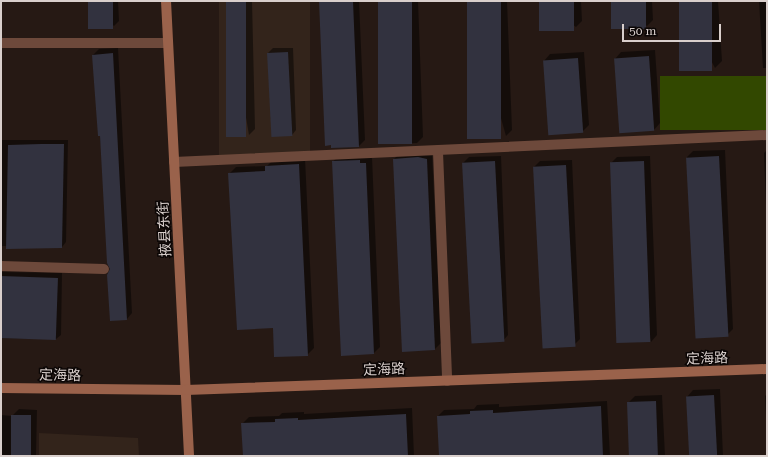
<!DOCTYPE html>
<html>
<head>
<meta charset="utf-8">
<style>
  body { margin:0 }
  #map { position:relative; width:768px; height:457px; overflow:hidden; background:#261914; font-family:"Roboto Serif","Noto Sans SC",serif }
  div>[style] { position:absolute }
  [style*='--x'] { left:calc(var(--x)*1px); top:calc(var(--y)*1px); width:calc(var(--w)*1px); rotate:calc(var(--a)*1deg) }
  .commercial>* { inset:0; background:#33241b; transform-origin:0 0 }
  .green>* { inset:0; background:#324800; transform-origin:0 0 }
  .shadow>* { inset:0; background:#0007 }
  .building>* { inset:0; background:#32323f; transform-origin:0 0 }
  .street>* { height:10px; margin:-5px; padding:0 5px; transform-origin:5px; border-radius:5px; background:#6d493b }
  .secondary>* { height:10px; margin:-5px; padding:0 5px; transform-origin:5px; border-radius:5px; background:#9a624b }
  span { translate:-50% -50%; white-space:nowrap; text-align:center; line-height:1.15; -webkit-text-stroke:3px #0b0605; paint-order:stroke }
  .street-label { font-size:14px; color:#d9cfcc }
  .frame { position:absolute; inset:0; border:2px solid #d9cfcc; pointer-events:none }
  .scale { position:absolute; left:622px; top:24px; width:99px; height:18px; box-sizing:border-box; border:2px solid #d9cfcc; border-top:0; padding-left:5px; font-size:12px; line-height:14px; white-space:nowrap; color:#d9cfcc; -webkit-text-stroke:3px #0b0605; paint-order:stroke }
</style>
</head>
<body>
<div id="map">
  <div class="commercial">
    <i style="left:219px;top:1px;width:91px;height:156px"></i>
    <i style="clip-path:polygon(39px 433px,138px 438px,139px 456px,39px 456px)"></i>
  </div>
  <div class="green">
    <i style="left:767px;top:76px;width:54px;height:107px;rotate:90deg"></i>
  </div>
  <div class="shadow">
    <i style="clip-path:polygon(88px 1px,118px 1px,119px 21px,114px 26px)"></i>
    <i style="clip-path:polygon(226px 1px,252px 1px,255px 129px,249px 135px)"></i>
    <i style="clip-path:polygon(320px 1px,359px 1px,365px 140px,359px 146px)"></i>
    <i style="clip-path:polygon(379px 1px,418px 1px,423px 137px,417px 143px,385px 144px)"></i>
    <i style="clip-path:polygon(468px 1px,507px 1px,512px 130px,506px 136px)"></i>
    <i style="clip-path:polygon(540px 1px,581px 1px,582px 21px,576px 27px)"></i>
    <i style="clip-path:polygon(612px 1px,652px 1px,653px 20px,647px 26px)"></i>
    <i style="clip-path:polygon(680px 1px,718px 1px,722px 61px,715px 68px)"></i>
    <i style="clip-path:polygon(759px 1px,767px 1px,767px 68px,763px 68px)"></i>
    <i style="clip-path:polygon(118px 48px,132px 313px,127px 319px,112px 269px,93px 55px,99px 49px)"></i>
    <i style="clip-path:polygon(273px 48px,293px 48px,296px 130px,292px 135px,268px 53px)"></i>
    <i style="clip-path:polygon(655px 50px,660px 123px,654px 130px,615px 59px,621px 52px)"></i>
    <i style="clip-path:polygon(584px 52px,589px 125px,582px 132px,544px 61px,550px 54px)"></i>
    <i style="clip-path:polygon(1px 140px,68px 140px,66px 242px,62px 247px,1px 246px)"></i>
    <i style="clip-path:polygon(725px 150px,733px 329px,726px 336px,687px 157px,693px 151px)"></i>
    <i style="clip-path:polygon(767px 150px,767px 232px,764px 153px)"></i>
    <i style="clip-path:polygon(400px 153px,432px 153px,441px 343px,435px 349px,403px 351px,394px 159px)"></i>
    <i style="clip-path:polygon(339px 155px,372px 157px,380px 347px,374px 353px,342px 355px,333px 162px)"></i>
    <i style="clip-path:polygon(501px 156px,508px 335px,502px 342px,463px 163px,469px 157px)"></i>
    <i style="clip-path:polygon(650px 156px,657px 335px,651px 342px,611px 163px,617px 157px)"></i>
    <i style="clip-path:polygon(305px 158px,314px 348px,307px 355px,229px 174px,236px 167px,267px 166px,273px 160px)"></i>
    <i style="clip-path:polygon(572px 160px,580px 339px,573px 346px,534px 167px,540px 161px)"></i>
    <i style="clip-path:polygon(1px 272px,62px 273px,61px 335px,56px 339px,1px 338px)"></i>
    <i style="clip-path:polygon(720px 389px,723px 456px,690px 456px,687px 397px,693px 390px)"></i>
    <i style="clip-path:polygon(767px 394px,767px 440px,765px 396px)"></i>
    <i style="clip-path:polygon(662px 395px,665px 456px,631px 456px,628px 403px,635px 396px)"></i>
    <i style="clip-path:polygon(607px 401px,610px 456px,440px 456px,438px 416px,444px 410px,474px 409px,477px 405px,499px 404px,499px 407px)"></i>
    <i style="clip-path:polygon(412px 408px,414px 456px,244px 456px,242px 424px,249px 417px,279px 416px,282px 413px,304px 412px,304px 414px)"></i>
    <i style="clip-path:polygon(19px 409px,37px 410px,36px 456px,1px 456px,1px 415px,12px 416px)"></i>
  </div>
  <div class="building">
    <i style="left:88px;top:1px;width:25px;height:28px"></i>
    <i style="left:226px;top:1px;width:20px;height:136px"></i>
    <i style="clip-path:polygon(319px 1px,353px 1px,359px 147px,331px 148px,331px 145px,325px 146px)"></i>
    <i style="left:378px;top:1px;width:34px;height:143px"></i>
    <i style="left:467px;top:1px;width:34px;height:138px"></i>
    <i style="left:539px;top:1px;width:35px;height:30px"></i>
    <i style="left:611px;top:1px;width:35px;height:28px"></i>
    <i style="left:679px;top:1px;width:33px;height:70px"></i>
    <i style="left:288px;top:52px;width:84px;height:21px;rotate:87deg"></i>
    <i style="clip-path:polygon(113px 53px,127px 320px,110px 321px,107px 275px,110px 269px,107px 263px,100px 136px,98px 136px,92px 55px)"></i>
    <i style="left:649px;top:56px;width:75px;height:35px;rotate:86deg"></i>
    <i style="left:578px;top:58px;width:75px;height:35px;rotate:86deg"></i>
    <i style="clip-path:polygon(41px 144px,64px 144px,62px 248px,6px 249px,8px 145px)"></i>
    <i style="left:719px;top:156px;width:181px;height:33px;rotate:87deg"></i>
    <i style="clip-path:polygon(418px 157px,427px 159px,435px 350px,402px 352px,393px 159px)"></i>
    <i style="clip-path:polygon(360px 160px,360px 163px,366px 163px,374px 354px,341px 356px,332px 161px)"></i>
    <i style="left:495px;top:161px;width:181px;height:33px;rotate:87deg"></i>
    <i style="left:644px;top:161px;width:181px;height:34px;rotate:88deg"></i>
    <i style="clip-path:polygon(299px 164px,308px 356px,274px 357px,273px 328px,237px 330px,228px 173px,265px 171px,265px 166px)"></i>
    <i style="left:566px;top:165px;width:182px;height:33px;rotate:87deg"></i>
    <i style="left:1px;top:276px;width:57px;height:62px;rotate:2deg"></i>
    <i style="left:714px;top:395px;width:61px;height:28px;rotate:87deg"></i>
    <i style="left:656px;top:401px;width:55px;height:29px;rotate:88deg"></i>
    <i style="clip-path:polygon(601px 406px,603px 456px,439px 456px,437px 416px,470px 414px,470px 411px,493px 410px,493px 413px)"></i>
    <i style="clip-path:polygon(406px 414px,408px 456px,243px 456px,241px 423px,275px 422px,275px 419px,298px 418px,298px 420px)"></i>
    <i style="left:11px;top:415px;width:20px;height:41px"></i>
  </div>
  <div class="street">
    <i style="--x:1;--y:43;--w:167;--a:0"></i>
    <i style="--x:438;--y:152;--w:229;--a:87.7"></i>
    <i style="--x:174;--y:162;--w:594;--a:-2.61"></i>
    <i style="--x:1;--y:266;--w:103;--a:1.7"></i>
  </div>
  <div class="secondary">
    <i style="--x:166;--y:1;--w:456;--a:87.1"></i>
    <i style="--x:1;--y:388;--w:185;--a:0.6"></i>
    <i style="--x:186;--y:390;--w:581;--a:-2.07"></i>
  </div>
  <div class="street-label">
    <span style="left:164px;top:229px;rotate:-93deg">掖县东街</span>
    <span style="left:707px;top:358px;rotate:-2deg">定海路</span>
    <span style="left:384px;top:369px;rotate:-2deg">定海路</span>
    <span style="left:60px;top:375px;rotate:1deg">定海路</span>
  </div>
  <div class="frame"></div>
  <div class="scale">50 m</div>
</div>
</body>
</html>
